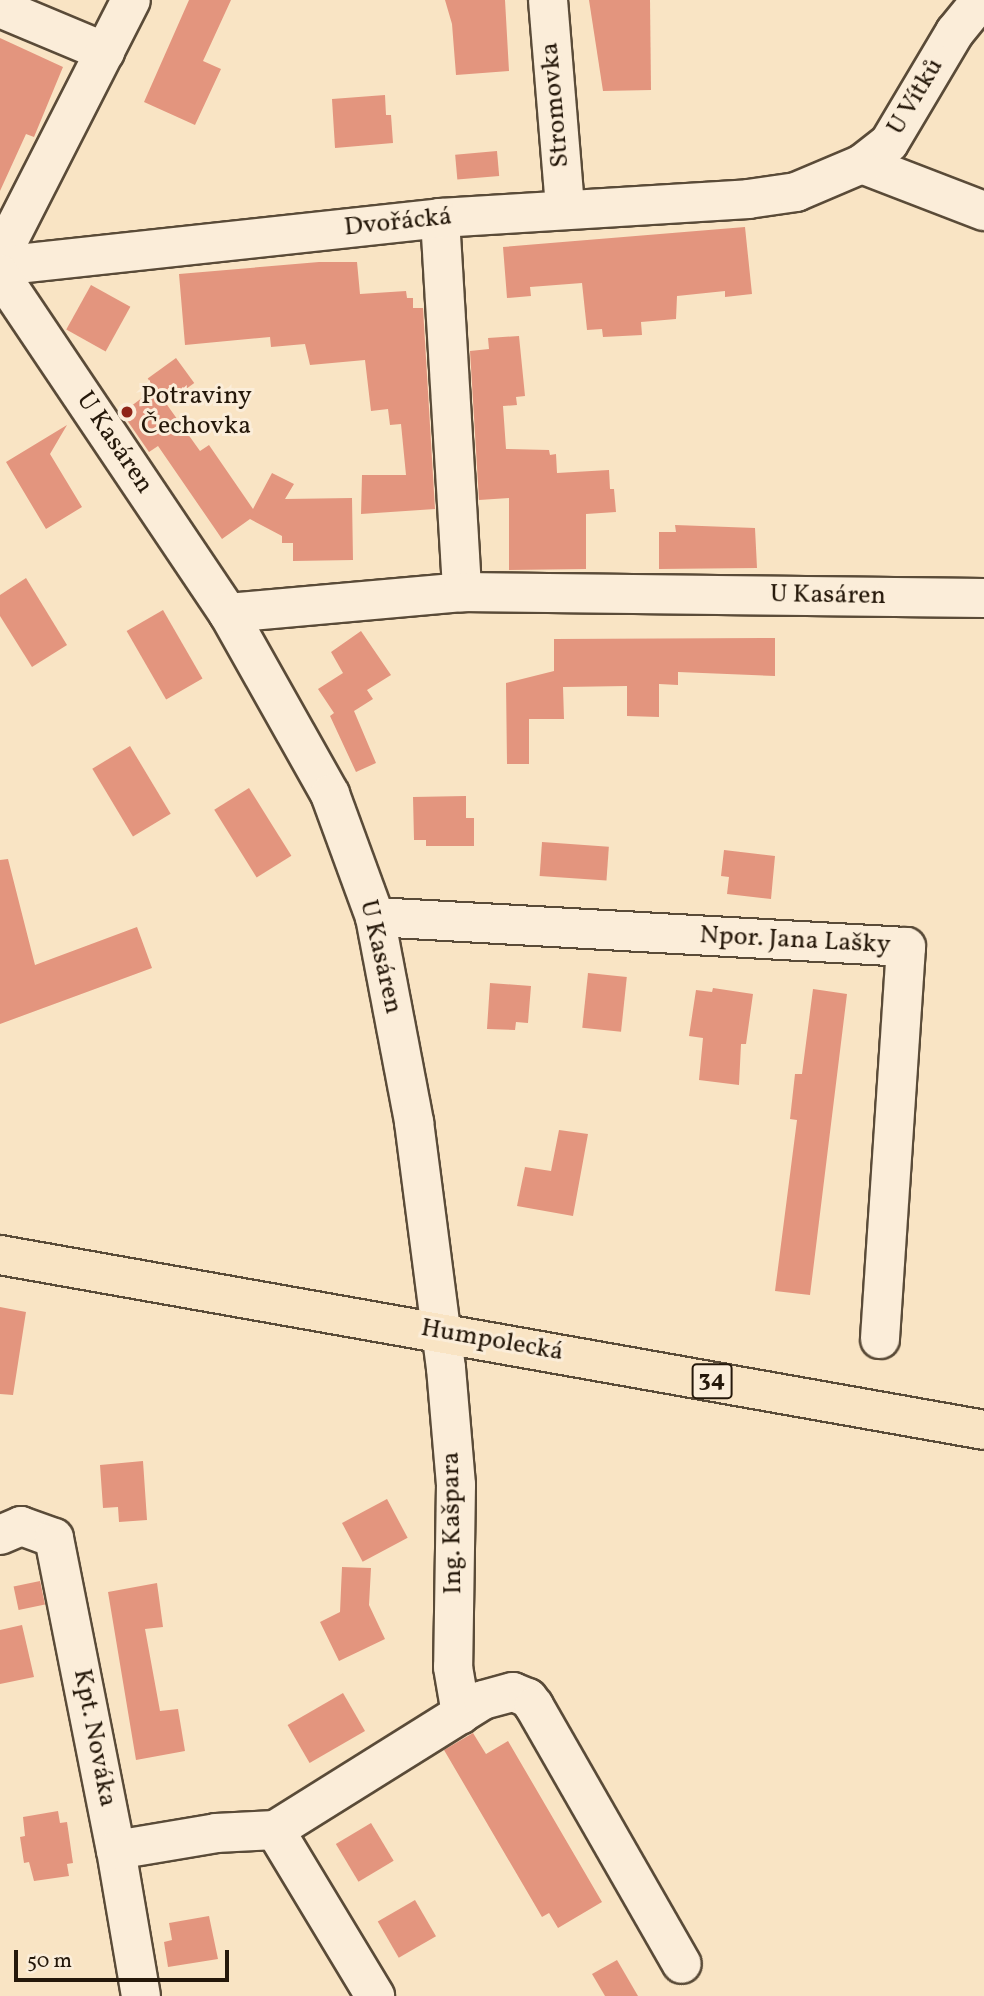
<!DOCTYPE html>
<html>
<head>
<meta charset="utf-8">
<style>
  body { margin:0 }
  #map { position:relative; width:984px; height:1996px; overflow:hidden; background:#f9e4c4; font-family:Vollkorn,serif }
  div>[style] { position:absolute }
  [style*='--x'] { left:calc(var(--x)*1px); top:calc(var(--y)*1px); width:calc(var(--w)*1px); rotate:calc(var(--a)*1deg) }
  .building>* { inset:0; background:#e3957e; transform-origin:0 0 }
  .roads { filter:drop-shadow(2px 0 #5a4b38) drop-shadow(-2px 0 #5a4b38) drop-shadow(0 2px #5a4b38) drop-shadow(0 -2px #5a4b38) }
  .minor>* { height:38px; margin:-19px; padding:0 19px; transform-origin:19px; border-radius:19px; background:#fbedd9 }
  .major>* { height:38px; margin:-19px; padding:0 19px; transform-origin:19px; border-radius:19px; background:#f9e4c4 }
  .dots>* { width:19px; height:19px; translate:-50% -50%; box-sizing:border-box; border:4px solid #fbedd9; border-radius:50% }
  span { translate:-50% -50%; white-space:nowrap; text-align:center; line-height:1.15; -webkit-text-stroke:6px #fbedd9; paint-order:stroke }
  .shield-label span { padding:2px 5px; background:#fbedd9; border:2px solid; border-radius:5px; -webkit-text-stroke-width:0 }
  .shield-label { font-size:24px; color:#25180a; font-weight:700 }
  .street-label { font-size:26px; color:#25180a }
  .poi-label { font-size:26px; color:#25180a }
  .left { translate:0 -50%; text-align:left }
  .scale { position:absolute; left:14px; top:1950px; width:215px; height:32px; box-sizing:border-box; border:4px solid #25180a; border-top:0; padding-left:9px; font-size:21px; line-height:24px; white-space:nowrap; color:#25180a; -webkit-text-stroke:5px #fbedd9; paint-order:stroke }
</style>
</head>
<body>
<div id="map">
  <div class="building">
    <i style="clip-path:polygon(189px 0,231px 0,203px 61px,221px 69px,195px 125px,144px 102px)"></i>
    <i style="clip-path:polygon(445px 0,505px 0,509px 71px,456px 75px,452px 24px)"></i>
    <i style="clip-path:polygon(589px 0,650px 0,651px 90px,603px 91px)"></i>
    <i style="clip-path:polygon(0 38px,63px 67px,34px 137px,26px 134px,0 191px)"></i>
    <i style="clip-path:polygon(385px 95px,386px 115px,391px 115px,393px 143px,335px 148px,332px 99px)"></i>
    <i style="left:497px;top:151px;width:25px;height:42px;rotate:85deg"></i>
    <i style="clip-path:polygon(745px 227px,752px 294px,725px 297px,725px 291px,677px 296px,676px 319px,641px 322px,642px 335px,603px 337px,602px 329px,587px 330px,582px 283px,530px 287px,531px 296px,507px 298px,503px 247px)"></i>
    <i style="clip-path:polygon(319px 262px,357px 262px,360px 294px,406px 291px,407px 298px,413px 298px,413px 308px,423px 308px,435px 509px,361px 514px,362px 475px,406px 475px,401px 424px,390px 425px,388px 409px,371px 411px,365px 360px,310px 365px,305px 344px,271px 347px,270px 337px,185px 345px,179px 274px)"></i>
    <i style="left:91px;top:285px;width:45px;height:51px;rotate:29deg"></i>
    <i style="clip-path:polygon(519px 336px,525px 396px,516px 397px,517px 405px,503px 406px,506px 449px,549px 450px,550px 455px,556px 454px,557px 473px,609px 470px,610px 489px,614px 489px,616px 512px,586px 514px,586px 569px,509px 570px,509px 498px,479px 500px,470px 351px,489px 349px,488px 338px)"></i>
    <i style="left:176px;top:358px;width:31px;height:35px;rotate:54deg"></i>
    <i style="clip-path:polygon(155px 388px,200px 451px,209px 445px,253px 509px,272px 473px,294px 484px,285px 499px,352px 498px,353px 560px,293px 561px,293px 543px,282px 543px,282px 536px,250px 519px,222px 539px,158px 446px,149px 452px,122px 413px)"></i>
    <i style="clip-path:polygon(67px 425px,50px 454px,82px 507px,46px 529px,6px 462px)"></i>
    <i style="clip-path:polygon(675px 525px,755px 528px,757px 568px,659px 569px,659px 532px,676px 532px)"></i>
    <i style="clip-path:polygon(26px 578px,67px 645px,32px 667px,0 616px,0 595px)"></i>
    <i style="left:163px;top:610px;width:79px;height:42px;rotate:60deg"></i>
    <i style="clip-path:polygon(361px 631px,391px 675px,367px 690px,373px 699px,354px 711px,376px 763px,356px 772px,330px 716px,334px 713px,318px 689px,343px 673px,331px 652px)"></i>
    <i style="clip-path:polygon(775px 638px,775px 676px,678px 672px,678px 685px,659px 684px,659px 717px,627px 716px,627px 686px,563px 687px,564px 719px,529px 719px,529px 764px,507px 764px,506px 683px,554px 671px,554px 639px)"></i>
    <i style="left:130px;top:746px;width:79px;height:44px;rotate:59deg"></i>
    <i style="left:249px;top:788px;width:80px;height:41px;rotate:58deg"></i>
    <i style="clip-path:polygon(466px 796px,466px 818px,474px 818px,474px 846px,426px 846px,426px 840px,414px 840px,413px 797px)"></i>
    <i style="left:542px;top:842px;width:67px;height:34px;rotate:4deg"></i>
    <i style="clip-path:polygon(724px 850px,775px 856px,771px 899px,727px 894px,729px 877px,721px 876px)"></i>
    <i style="clip-path:polygon(8px 859px,35px 965px,137px 927px,152px 968px,0 1024px,0 860px)"></i>
    <i style="left:588px;top:973px;width:39px;height:55px;rotate:6deg"></i>
    <i style="clip-path:polygon(490px 983px,531px 986px,528px 1023px,516px 1022px,515px 1030px,487px 1029px)"></i>
    <i style="clip-path:polygon(713px 988px,753px 994px,746px 1044px,741px 1044px,739px 1085px,699px 1080px,703px 1038px,689px 1036px,696px 990px,712px 992px)"></i>
    <i style="clip-path:polygon(813px 989px,847px 994px,810px 1295px,775px 1291px,797px 1120px,790px 1119px,795px 1074px,802px 1074px)"></i>
    <i style="clip-path:polygon(559px 1130px,588px 1134px,573px 1216px,517px 1206px,525px 1167px,551px 1171px)"></i>
    <i style="clip-path:polygon(0 1307px,26px 1312px,13px 1395px,0 1394px)"></i>
    <i style="clip-path:polygon(143px 1461px,147px 1520px,119px 1522px,118px 1507px,103px 1508px,100px 1465px)"></i>
    <i style="left:387px;top:1499px;width:44px;height:51px;rotate:62deg"></i>
    <i style="clip-path:polygon(342px 1567px,371px 1568px,369px 1605px,385px 1639px,339px 1661px,320px 1622px,340px 1612px)"></i>
    <i style="left:40px;top:1581px;width:24px;height:27px;rotate:78deg"></i>
    <i style="clip-path:polygon(157px 1583px,163px 1627px,145px 1629px,160px 1711px,178px 1709px,185px 1751px,136px 1760px,108px 1592px)"></i>
    <i style="clip-path:polygon(22px 1625px,34px 1677px,0 1684px,0 1630px)"></i>
    <i style="left:343px;top:1693px;width:44px;height:64px;rotate:60deg"></i>
    <i style="clip-path:polygon(473px 1733px,486px 1754px,508px 1741px,602px 1902px,558px 1928px,549px 1913px,542px 1917px,444px 1750px)"></i>
    <i style="clip-path:polygon(58px 1811px,60px 1823px,67px 1822px,73px 1863px,67px 1864px,69px 1876px,34px 1881px,29px 1862px,24px 1863px,20px 1837px,25px 1836px,23px 1817px)"></i>
    <i style="left:371px;top:1823px;width:44px;height:41px;rotate:59deg"></i>
    <i style="left:415px;top:1900px;width:42px;height:43px;rotate:60deg"></i>
    <i style="clip-path:polygon(209px 1916px,218px 1959px,168px 1967px,164px 1942px,172px 1940px,169px 1923px)"></i>
    <i style="clip-path:polygon(617px 1960px,638px 1996px,605px 1996px,592px 1974px)"></i>
  </div>
  <div class="roads">
    <div class="minor">
      <i style="--x:548;--y:0;--w:210;--a:85.3"></i>
      <i style="--x:0;--y:8;--w:114;--a:22.7"></i>
      <i style="--x:862;--y:164;--w:131;--a:21.1"></i>
      <i style="--x:440;--y:218;--w:375;--a:86.6"></i>
      <i style="--x:0;--y:257;--w:288;--a:-63"></i>
      <i style="--x:0;--y:266;--w:443;--a:-6.2"></i>
      <i style="--x:440;--y:218;--w:309;--a:-3.5"></i>
      <i style="--x:748;--y:199;--w:49;--a:-8.3"></i>
      <i style="--x:796;--y:192;--w:72;--a:-23"></i>
      <i style="--x:862;--y:164;--w:34;--a:-38"></i>
      <i style="--x:889;--y:143;--w:129;--a:-59.3"></i>
      <i style="--x:955;--y:32;--w:41;--a:-50.9"></i>
      <i style="--x:0;--y:274;--w:409;--a:56.1"></i>
      <i style="--x:228;--y:613;--w:208;--a:60.6"></i>
      <i style="--x:330;--y:794;--w:131;--a:69.9"></i>
      <i style="--x:375;--y:917;--w:209;--a:79.2"></i>
      <i style="--x:414;--y:1122;--w:248;--a:82.6"></i>
      <i style="--x:446;--y:1368;--w:117;--a:85.1"></i>
      <i style="--x:456;--y:1485;--w:182;--a:90.9"></i>
      <i style="--x:453;--y:1667;--w:48;--a:80.3"></i>
      <i style="--x:228;--y:613;--w:235;--a:-5.1"></i>
      <i style="--x:462;--y:592;--w:522;--a:0.66"></i>
      <i style="--x:375;--y:917;--w:532;--a:3.23"></i>
      <i style="--x:906;--y:947;--w:393;--a:93.8"></i>
      <i style="--x:0;--y:1535;--w:23;--a:-23"></i>
      <i style="--x:21;--y:1526;--w:35;--a:20"></i>
      <i style="--x:54;--y:1538;--w:318;--a:78.8"></i>
      <i style="--x:116;--y:1850;--w:148;--a:80.3"></i>
      <i style="--x:275;--y:1830;--w:194;--a:58.9"></i>
      <i style="--x:116;--y:1850;--w:101;--a:-9.6"></i>
      <i style="--x:216;--y:1833;--w:59;--a:-2.9"></i>
      <i style="--x:275;--y:1830;--w:245;--a:-32"></i>
      <i style="--x:483;--y:1700;--w:31;--a:-15"></i>
      <i style="--x:513;--y:1692;--w:16;--a:22"></i>
      <i style="--x:528;--y:1698;--w:10;--a:53"></i>
      <i style="--x:534;--y:1706;--w:297;--a:60.2"></i>
    </div>
    <div class="major">
      <i style="--x:0;--y:1255;--w:999;--a:10.08"></i>
    </div>
  </div>
  <div class="dots">
    <i style="left:127px;top:412px;background:#8f2418"></i>
  </div>
  <div class="shield-label">
    <span style="left:712px;top:1381px">34</span>
  </div>
  <div class="street-label">
    <span style="left:916px;top:97px;rotate:-59deg">U Vítků</span>
    <span style="left:556px;top:105px;rotate:-95deg">Stromovka</span>
    <span style="left:398px;top:223px;rotate:-6deg">Dvořácká</span>
    <span style="left:114px;top:443px;rotate:56deg">U Kasáren</span>
    <span style="left:828px;top:596px;rotate:1deg">U Kasáren</span>
    <span style="left:795px;top:941px;rotate:3deg">Npor. Jana Lašky</span>
    <span style="left:380px;top:957px;rotate:77deg">U Kasáren</span>
    <span style="left:492px;top:1341px;rotate:10deg">Humpolecká</span>
    <span style="left:453px;top:1523px;rotate:-91deg">Ing. Kašpara</span>
    <span style="left:94px;top:1738px;rotate:79deg">Kpt. Nováka</span>
  </div>
  <div class="poi-label">
    <span class="left" style="left:141px;top:412px">Potraviny<br>Čechovka</span>
  </div>
  <div class="scale">50 m</div>
</div>
</body>
</html>
